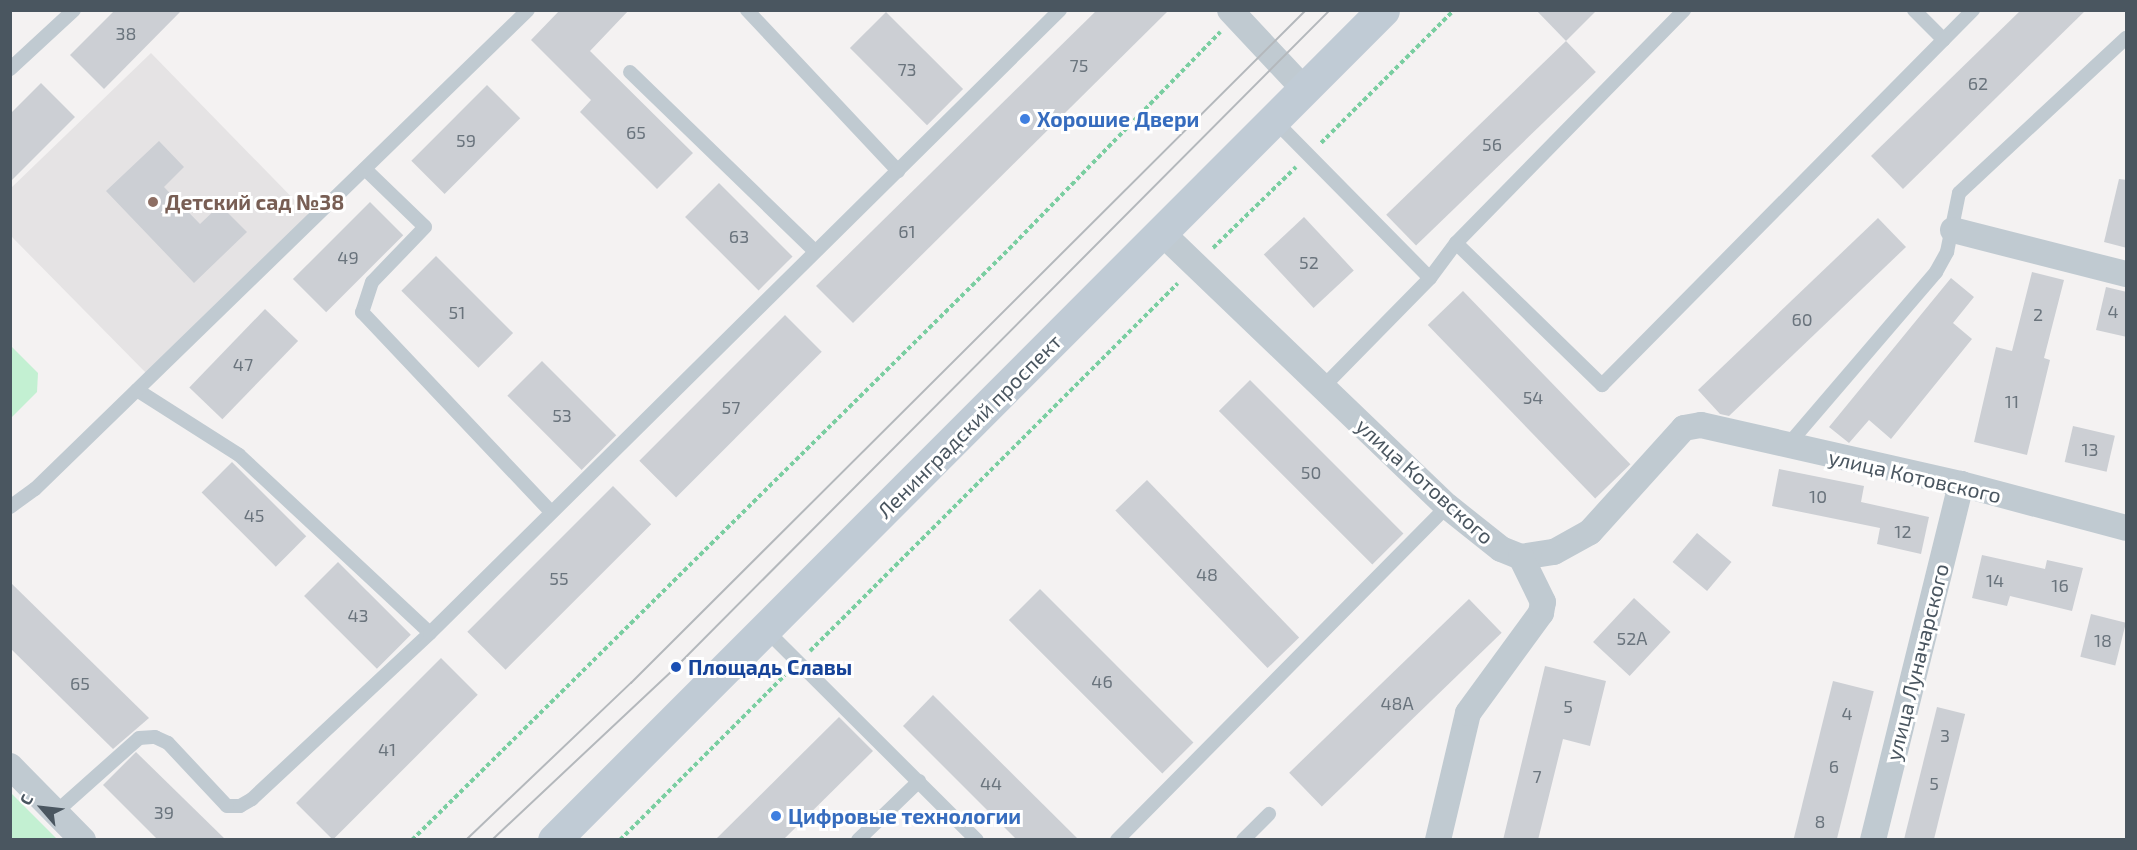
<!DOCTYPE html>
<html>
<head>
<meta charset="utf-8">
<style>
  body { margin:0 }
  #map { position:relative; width:2137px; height:850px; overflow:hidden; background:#f4f2f2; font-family:"Exo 2",sans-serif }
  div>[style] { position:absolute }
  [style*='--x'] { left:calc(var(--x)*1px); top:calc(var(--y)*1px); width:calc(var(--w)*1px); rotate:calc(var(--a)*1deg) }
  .education>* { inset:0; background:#e5e3e4 }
  .green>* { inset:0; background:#c3f0d2 }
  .building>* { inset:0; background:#cccfd4; transform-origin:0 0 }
  .path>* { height:4px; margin-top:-2px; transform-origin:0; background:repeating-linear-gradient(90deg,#7acea1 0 4.5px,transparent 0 7.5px) }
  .lane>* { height:14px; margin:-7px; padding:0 7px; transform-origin:7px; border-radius:7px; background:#c0cad1 }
  .street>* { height:26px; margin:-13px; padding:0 13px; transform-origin:13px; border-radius:13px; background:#c0cad1 }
  .secondary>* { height:33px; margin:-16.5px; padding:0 16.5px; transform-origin:16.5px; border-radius:16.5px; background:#c0cbd5 }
  .tram>* { height:1.5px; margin:-0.75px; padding:0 0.75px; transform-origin:0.75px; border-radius:0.75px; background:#b4b8bc }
  .dots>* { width:16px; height:16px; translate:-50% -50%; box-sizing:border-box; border:3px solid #fff; border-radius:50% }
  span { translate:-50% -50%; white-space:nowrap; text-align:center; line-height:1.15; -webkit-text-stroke:6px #fff; paint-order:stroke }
  .number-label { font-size:18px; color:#6a747d }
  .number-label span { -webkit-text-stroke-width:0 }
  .shop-label { font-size:21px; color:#366cbe; font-weight:700 }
  .left { translate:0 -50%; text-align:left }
  .education-label { font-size:21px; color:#785e54; font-weight:700 }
  .street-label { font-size:21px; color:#4a5660 }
  .transit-label { font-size:21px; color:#164399; font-weight:700 }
  .frame { position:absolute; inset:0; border:12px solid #4a5660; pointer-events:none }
  .north { position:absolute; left:12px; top:778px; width:60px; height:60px; -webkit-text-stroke:4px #fff; paint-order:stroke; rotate:298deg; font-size:16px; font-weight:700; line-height:24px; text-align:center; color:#4a5660 }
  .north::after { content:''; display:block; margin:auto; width:21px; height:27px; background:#4a5660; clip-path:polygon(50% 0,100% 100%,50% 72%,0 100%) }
</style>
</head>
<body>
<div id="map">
  <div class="education">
    <i style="clip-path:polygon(151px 53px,310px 216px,149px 376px,11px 236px,11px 188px)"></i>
  </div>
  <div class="green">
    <i style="clip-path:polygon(11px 346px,38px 373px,37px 392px,11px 418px)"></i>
    <i style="clip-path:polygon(11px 793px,57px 839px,11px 839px)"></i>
  </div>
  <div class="building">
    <i style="clip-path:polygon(115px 10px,182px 10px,104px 89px,70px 55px)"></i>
    <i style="clip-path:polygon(560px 10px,629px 10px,590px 51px,693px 153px,657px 189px,580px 112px,591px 100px,531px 40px)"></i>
    <i style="clip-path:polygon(1097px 10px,1169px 10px,853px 323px,816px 286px)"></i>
    <i style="clip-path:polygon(1536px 10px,1597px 10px,1566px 41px)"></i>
    <i style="clip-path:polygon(2021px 10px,2086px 10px,1903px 189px,1871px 156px)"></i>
    <i style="left:886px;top:12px;width:109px;height:51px;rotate:45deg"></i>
    <i style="left:1566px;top:41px;width:43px;height:250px;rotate:46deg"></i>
    <i style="clip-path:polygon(41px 83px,75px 117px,10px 182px,10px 114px)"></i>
    <i style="left:487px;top:85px;width:47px;height:107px;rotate:45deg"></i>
    <i style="clip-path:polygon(159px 141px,184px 167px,164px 187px,200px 224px,220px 205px,247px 232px,194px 283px,106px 191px)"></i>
    <i style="clip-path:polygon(2119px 179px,2127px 180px,2127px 248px,2104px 242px)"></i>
    <i style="left:719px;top:183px;width:104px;height:48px;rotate:45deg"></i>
    <i style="left:370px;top:202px;width:47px;height:109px;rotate:45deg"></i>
    <i style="left:1304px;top:217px;width:73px;height:55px;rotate:47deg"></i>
    <i style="clip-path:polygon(1878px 218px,1906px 247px,1729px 416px,1720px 414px,1698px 390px)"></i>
    <i style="left:436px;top:256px;width:109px;height:49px;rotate:45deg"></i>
    <i style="clip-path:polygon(2032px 272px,2064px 280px,2044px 358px,2050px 360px,2027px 455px,1974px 442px,1996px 347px,2012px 351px)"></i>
    <i style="clip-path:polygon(1951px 278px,1974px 297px,1953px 323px,1972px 339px,1891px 439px,1869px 420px,1849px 443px,1829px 427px)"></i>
    <i style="clip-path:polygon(2106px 287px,2127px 292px,2127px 337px,2096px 330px)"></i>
    <i style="left:1463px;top:291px;width:241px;height:49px;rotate:46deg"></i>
    <i style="left:265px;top:309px;width:46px;height:109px;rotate:44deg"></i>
    <i style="left:785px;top:315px;width:52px;height:206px;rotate:45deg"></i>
    <i style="left:542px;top:361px;width:105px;height:49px;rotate:45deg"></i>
    <i style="left:1250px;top:380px;width:217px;height:44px;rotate:45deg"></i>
    <i style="left:2073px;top:426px;width:43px;height:37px;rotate:13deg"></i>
    <i style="left:232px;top:462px;width:105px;height:43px;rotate:45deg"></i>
    <i style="clip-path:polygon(1779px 469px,1864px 486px,1861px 502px,1929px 517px,1921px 554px,1877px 544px,1880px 528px,1772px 506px)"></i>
    <i style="left:1147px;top:480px;width:219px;height:44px;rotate:46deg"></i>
    <i style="left:613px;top:486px;width:54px;height:206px;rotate:45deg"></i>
    <i style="left:1697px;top:533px;width:45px;height:38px;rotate:40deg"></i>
    <i style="clip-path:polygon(1982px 555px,2045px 569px,2047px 560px,2083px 568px,2072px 611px,2010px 596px,2007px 606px,1972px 598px)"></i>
    <i style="left:338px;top:562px;width:103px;height:48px;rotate:45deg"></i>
    <i style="clip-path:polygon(10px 582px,149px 718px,113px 749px,10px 648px)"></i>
    <i style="left:1040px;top:589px;width:217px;height:44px;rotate:45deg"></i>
    <i style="left:1634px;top:598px;width:50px;height:60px;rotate:43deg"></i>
    <i style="left:1469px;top:599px;width:47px;height:250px;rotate:46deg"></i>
    <i style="left:2091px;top:614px;width:36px;height:44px;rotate:14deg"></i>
    <i style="left:441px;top:658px;width:52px;height:205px;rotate:45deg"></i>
    <i style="clip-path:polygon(1545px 666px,1606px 681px,1590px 746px,1563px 739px,1538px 840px,1503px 840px)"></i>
    <i style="left:1833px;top:681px;width:42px;height:164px;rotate:14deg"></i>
    <i style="clip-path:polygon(933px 695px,1079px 840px,1017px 840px,903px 726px)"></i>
    <i style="left:1937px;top:707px;width:29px;height:137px;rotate:14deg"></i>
    <i style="clip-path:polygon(839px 717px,873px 751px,783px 840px,715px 840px)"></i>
    <i style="clip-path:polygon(136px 752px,226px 840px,158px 840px,103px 785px)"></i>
  </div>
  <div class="path">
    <i style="--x:1321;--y:143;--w:188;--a:-45"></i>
    <i style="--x:1213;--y:248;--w:116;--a:-44.3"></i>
    <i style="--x:810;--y:651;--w:520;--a:-45"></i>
    <i style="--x:412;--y:840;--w:847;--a:-44.71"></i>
    <i style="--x:1014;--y:244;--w:296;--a:-45.8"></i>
    <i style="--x:620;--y:840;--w:233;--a:-45"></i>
  </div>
  <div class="lane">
    <i style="--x:747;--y:10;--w:221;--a:46.8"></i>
    <i style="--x:1914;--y:10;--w:42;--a:45"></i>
    <i style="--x:10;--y:69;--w:87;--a:-42.7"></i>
    <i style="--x:630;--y:72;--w:257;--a:44.1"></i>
    <i style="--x:1274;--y:120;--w:222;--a:45.4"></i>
    <i style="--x:365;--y:169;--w:83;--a:44"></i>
    <i style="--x:425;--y:227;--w:76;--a:133.9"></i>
    <i style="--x:372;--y:282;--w:32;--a:108"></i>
    <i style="--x:362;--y:312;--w:275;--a:46.6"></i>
    <i style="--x:1456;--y:243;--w:204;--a:44.2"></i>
    <i style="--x:1602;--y:385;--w:528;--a:-45.31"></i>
    <i style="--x:1323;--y:387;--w:153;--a:-45.5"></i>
    <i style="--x:1430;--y:278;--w:44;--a:-53.4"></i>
    <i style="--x:1456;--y:243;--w:326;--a:-45.6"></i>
    <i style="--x:137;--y:390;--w:121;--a:32.5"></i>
    <i style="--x:239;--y:455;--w:261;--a:43"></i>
    <i style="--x:1787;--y:446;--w:229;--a:-49.4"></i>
    <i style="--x:1936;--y:272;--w:23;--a:-61"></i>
    <i style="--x:1947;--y:252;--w:60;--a:-78.5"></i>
    <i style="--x:1959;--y:193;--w:228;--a:-42.9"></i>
    <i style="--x:10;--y:507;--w:31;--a:-36"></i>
    <i style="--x:35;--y:489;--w:687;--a:-44.17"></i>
    <i style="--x:765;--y:629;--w:299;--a:44.9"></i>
    <i style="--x:56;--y:812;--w:111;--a:-41.7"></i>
    <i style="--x:139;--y:738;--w:16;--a:-4"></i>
    <i style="--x:155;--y:737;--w:14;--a:25"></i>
    <i style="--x:168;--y:743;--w:86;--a:46.9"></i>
    <i style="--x:227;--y:806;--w:13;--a:0"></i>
    <i style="--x:240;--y:806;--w:14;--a:-30"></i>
    <i style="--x:252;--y:799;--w:243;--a:-43"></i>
    <i style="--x:430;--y:633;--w:886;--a:-44.68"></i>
    <i style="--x:858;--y:840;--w:85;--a:-44"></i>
    <i style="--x:1117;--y:840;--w:470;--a:-45.3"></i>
    <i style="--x:1243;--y:840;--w:37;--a:-45"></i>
  </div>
  <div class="street">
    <i style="--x:1230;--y:10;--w:108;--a:46.9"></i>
    <i style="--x:1953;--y:230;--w:179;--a:14.3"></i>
    <i style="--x:1162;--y:233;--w:395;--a:43.8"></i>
    <i style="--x:1447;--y:506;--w:69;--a:38.5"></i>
    <i style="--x:1501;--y:549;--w:22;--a:22"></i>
    <i style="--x:1521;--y:557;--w:33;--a:-9"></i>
    <i style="--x:1554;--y:552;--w:41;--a:-29.1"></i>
    <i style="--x:1590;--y:532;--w:140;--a:-47.9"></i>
    <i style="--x:1684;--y:428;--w:17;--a:-10"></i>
    <i style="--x:1701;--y:425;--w:267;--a:12.8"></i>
    <i style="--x:1961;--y:484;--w:171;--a:14.9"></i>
    <i style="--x:10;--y:766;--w:104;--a:45.4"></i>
    <i style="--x:1438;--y:840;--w:130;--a:-76.7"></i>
    <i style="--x:1468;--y:713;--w:124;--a:-53.9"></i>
    <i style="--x:1541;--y:613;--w:11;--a:-80"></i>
    <i style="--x:1543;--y:602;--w:50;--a:-116.1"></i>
    <i style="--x:1873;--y:840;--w:367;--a:-76.1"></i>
  </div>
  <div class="secondary">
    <i style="--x:554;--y:840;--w:1173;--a:-45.03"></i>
  </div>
  <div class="tram">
    <i style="--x:466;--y:840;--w:228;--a:-43.6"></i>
    <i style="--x:631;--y:683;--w:953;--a:-44.91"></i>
    <i style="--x:492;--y:840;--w:253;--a:-43.2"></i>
    <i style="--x:676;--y:667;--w:927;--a:-45.13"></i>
  </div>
  <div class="dots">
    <i style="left:1025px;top:119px;background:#3f7fe0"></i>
    <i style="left:153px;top:202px;background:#8d6e63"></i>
    <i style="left:676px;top:667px;background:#1a4fb4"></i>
    <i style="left:776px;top:816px;background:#3f7fe0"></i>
  </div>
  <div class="number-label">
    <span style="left:126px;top:33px">38</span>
    <span style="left:1079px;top:65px">75</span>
    <span style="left:907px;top:69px">73</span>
    <span style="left:1978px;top:83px">62</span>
    <span style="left:636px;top:132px">65</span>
    <span style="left:466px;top:140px">59</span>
    <span style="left:1492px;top:144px">56</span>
    <span style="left:907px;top:231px">61</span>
    <span style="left:739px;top:236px">63</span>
    <span style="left:348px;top:257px">49</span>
    <span style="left:1309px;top:262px">52</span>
    <span style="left:2113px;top:311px">4</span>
    <span style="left:457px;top:312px">51</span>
    <span style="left:2038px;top:314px">2</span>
    <span style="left:1802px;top:319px">60</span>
    <span style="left:243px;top:364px">47</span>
    <span style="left:1533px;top:397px">54</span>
    <span style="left:2012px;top:401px">11</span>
    <span style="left:731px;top:407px">57</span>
    <span style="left:562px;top:415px">53</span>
    <span style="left:2090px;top:449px">13</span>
    <span style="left:1311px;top:472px">50</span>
    <span style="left:1818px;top:496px">10</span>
    <span style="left:254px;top:515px">45</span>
    <span style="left:1903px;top:531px">12</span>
    <span style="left:1207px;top:574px">48</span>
    <span style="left:559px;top:578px">55</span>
    <span style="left:1995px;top:580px">14</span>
    <span style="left:2060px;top:585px">16</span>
    <span style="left:358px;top:615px">43</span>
    <span style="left:1632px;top:638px">52А</span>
    <span style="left:2103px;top:640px">18</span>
    <span style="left:1102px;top:681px">46</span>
    <span style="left:80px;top:683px">65</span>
    <span style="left:1397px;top:703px">48А</span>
    <span style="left:1568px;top:706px">5</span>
    <span style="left:1847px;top:713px">4</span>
    <span style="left:1945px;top:735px">3</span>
    <span style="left:387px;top:749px">41</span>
    <span style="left:1834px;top:766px">6</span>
    <span style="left:1537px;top:776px">7</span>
    <span style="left:991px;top:783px">44</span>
    <span style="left:1934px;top:783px">5</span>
    <span style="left:164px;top:812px">39</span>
    <span style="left:1820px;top:821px">8</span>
  </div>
  <div class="shop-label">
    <span class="left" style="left:1037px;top:119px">Хорошие Двери</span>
    <span class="left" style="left:788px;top:816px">Цифровые технологии</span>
  </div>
  <div class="education-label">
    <span class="left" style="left:165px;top:202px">Детский сад №38</span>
  </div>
  <div class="street-label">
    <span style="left:969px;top:426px;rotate:-45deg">Ленинградский проспект</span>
    <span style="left:1915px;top:476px;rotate:13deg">улица Котовского</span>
    <span style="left:1425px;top:481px;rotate:42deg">улица Котовского</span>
    <span style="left:1917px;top:662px;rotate:-76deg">улица Луначарского</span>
  </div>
  <div class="transit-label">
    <span class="left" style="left:688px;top:667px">Площадь Славы</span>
  </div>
  <div class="frame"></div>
  <div class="north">С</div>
</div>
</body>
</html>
